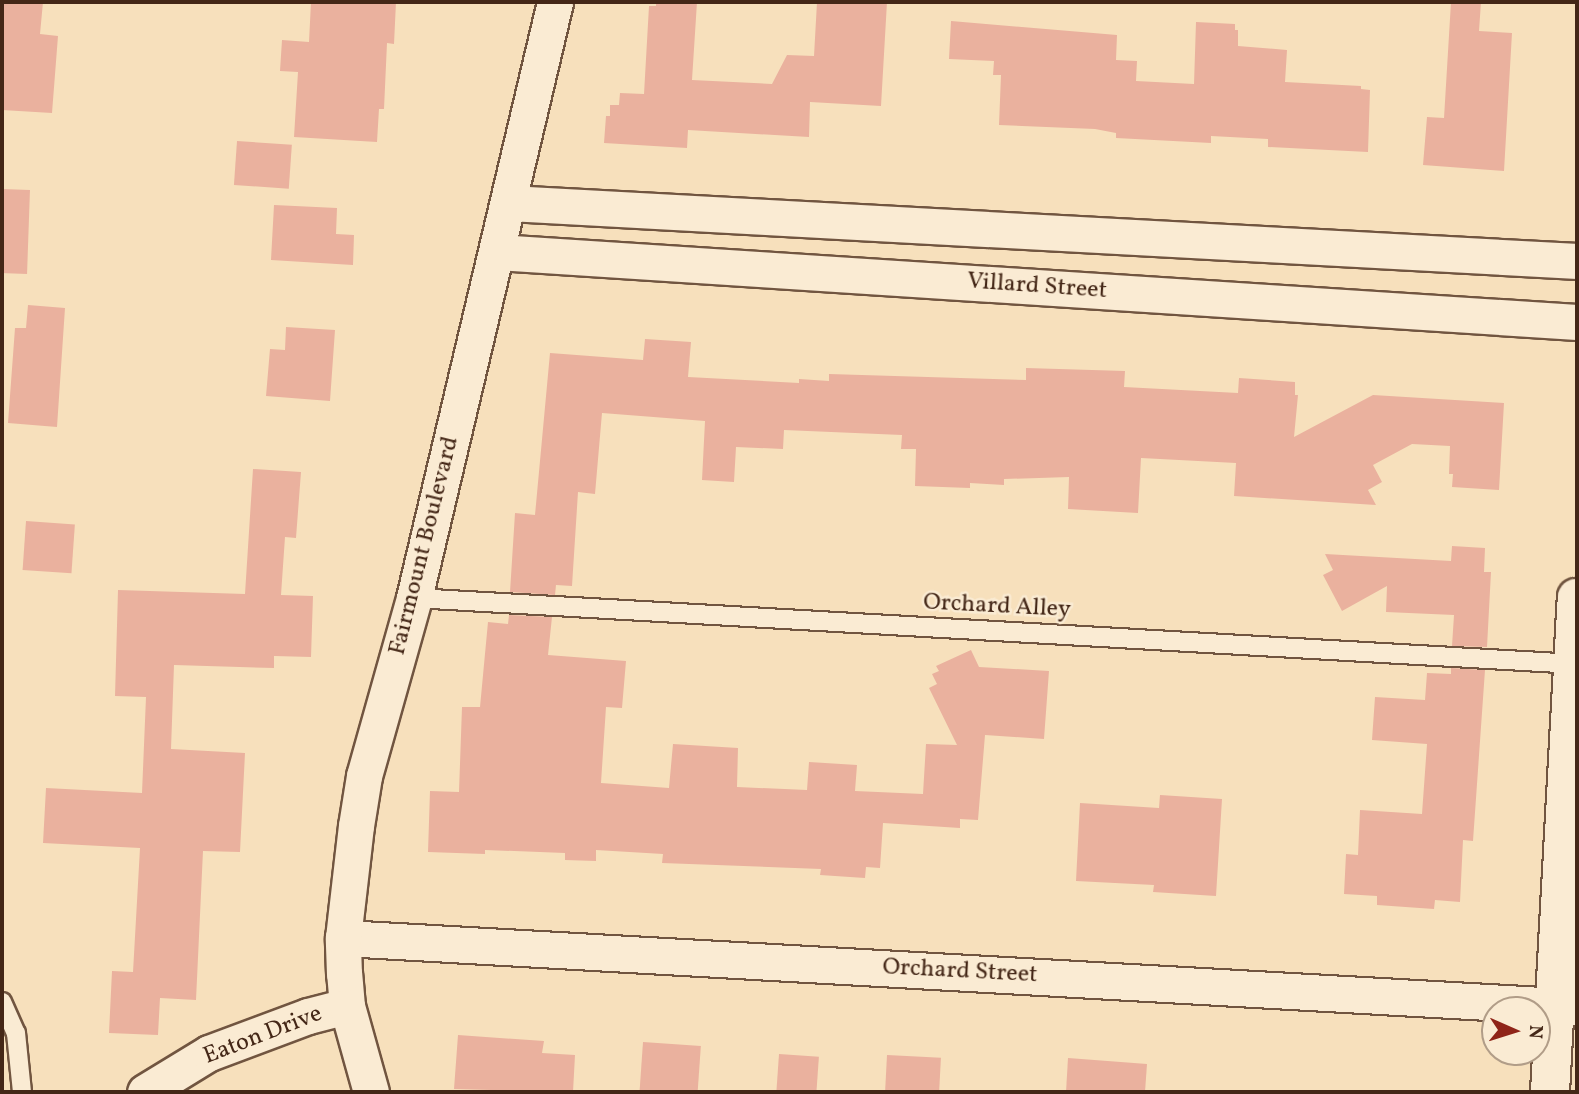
<!DOCTYPE html>
<html>
<head>
<meta charset="utf-8">
<style>
  body { margin:0 }
  #map { position:relative; width:1579px; height:1094px; overflow:hidden; background:#f7e0bc; font-family:Vollkorn,serif }
  div>[style] { position:absolute }
  [style*='--x'] { left:calc(var(--x)*1px); top:calc(var(--y)*1px); width:calc(var(--w)*1px); rotate:calc(var(--a)*1deg) }
  .building>* { inset:0; background:#eab19e; transform-origin:0 0 }
  .roads { filter:drop-shadow(2px 0 #715540) drop-shadow(-2px 0 #715540) drop-shadow(0 2px #715540) drop-shadow(0 -2px #715540) }
  .lane>* { height:18px; margin:-9px; padding:0 9px; transform-origin:9px; border-radius:9px; background:#faebd3 }
  .street>* { height:35px; margin:-17.5px; padding:0 17.5px; transform-origin:17.5px; border-radius:17.5px; background:#faebd3 }
  .secondary>* { height:38px; margin:-19px; padding:0 19px; transform-origin:19px; border-radius:19px; background:#faebd3 }
  span { translate:-50% -50%; white-space:nowrap; text-align:center; line-height:1.15; -webkit-text-stroke:5px #faebd3; paint-order:stroke }
  .street-label { font-size:24px; color:#442717 }
  .frame { position:absolute; inset:0; border:4px solid #442717; pointer-events:none }
  .north { position:absolute; left:1481px; top:996px; width:70px; height:70px; box-sizing:border-box; background:#faebd3; border:2px solid #b19d88; border-radius:50%; rotate:93deg; font-size:19px; font-weight:700; line-height:28px; text-align:center; color:#442717 }
  .north::after { content:''; display:block; margin:auto; width:24px; height:32px; background:#8f2418; clip-path:polygon(50% 0,100% 100%,50% 72%,0 100%) }
</style>
</head>
<body>
<div id="map">
  <div class="building">
    <i style="clip-path:polygon(2px 2px,43px 2px,40px 34px,58px 36px,52px 113px,2px 110px)"></i>
    <i style="clip-path:polygon(311px 2px,396px 2px,394px 44px,387px 43px,384px 109px,379px 109px,377px 142px,294px 137px,298px 72px,280px 71px,282px 40px,309px 42px)"></i>
    <i style="clip-path:polygon(656px 2px,697px 2px,692px 80px,772px 84px,787px 55px,814px 56px,817px 2px,887px 2px,881px 106px,810px 102px,809px 137px,688px 130px,687px 148px,604px 143px,606px 116px,610px 116px,610px 105px,619px 105px,620px 93px,644px 94px,649px 6px,656px 6px)"></i>
    <i style="clip-path:polygon(1451px 2px,1481px 2px,1479px 31px,1512px 33px,1504px 171px,1423px 165px,1427px 117px,1444px 118px)"></i>
    <i style="clip-path:polygon(951px 21px,1117px 35px,1116px 60px,1137px 61px,1136px 81px,1194px 84px,1196px 22px,1235px 24px,1235px 30px,1238px 30px,1238px 46px,1287px 50px,1285px 82px,1361px 86px,1361px 89px,1370px 90px,1368px 152px,1268px 147px,1268px 139px,1211px 136px,1211px 143px,1116px 138px,1116px 133px,1095px 129px,999px 125px,1001px 75px,993px 75px,994px 61px,949px 59px)"></i>
    <i style="left:237px;top:141px;width:55px;height:44px;rotate:4deg"></i>
    <i style="left:2px;top:189px;width:28px;height:84px;rotate:2deg"></i>
    <i style="clip-path:polygon(274px 205px,337px 208px,336px 234px,354px 235px,353px 265px,271px 260px)"></i>
    <i style="clip-path:polygon(28px 305px,65px 308px,57px 427px,8px 423px,15px 328px,26px 328px)"></i>
    <i style="clip-path:polygon(286px 327px,335px 330px,330px 401px,266px 396px,270px 349px,285px 350px)"></i>
    <i style="clip-path:polygon(645px 339px,691px 342px,688px 377px,799px 383px,799px 379px,829px 381px,829px 374px,1026px 380px,1026px 368px,1125px 371px,1124px 387px,1238px 393px,1239px 378px,1295px 382px,1295px 395px,1298px 395px,1294px 437px,1373px 395px,1504px 403px,1499px 490px,1452px 487px,1453px 474px,1449px 474px,1450px 446px,1412px 444px,1373px 465px,1382px 482px,1368px 490px,1376px 505px,1234px 496px,1236px 463px,1141px 458px,1138px 513px,1068px 509px,1069px 477px,1004px 479px,1004px 485px,970px 483px,970px 488px,915px 486px,916px 449px,901px 449px,902px 435px,784px 430px,783px 449px,736px 447px,734px 482px,702px 480px,705px 421px,602px 413px,595px 494px,578px 492px,572px 586px,556px 585px,555px 595px,510px 592px,515px 513px,535px 515px,550px 353px,643px 360px)"></i>
    <i style="clip-path:polygon(253px 469px,301px 472px,296px 538px,285px 537px,281px 595px,313px 596px,311px 657px,274px 656px,274px 668px,174px 665px,171px 749px,245px 753px,240px 852px,203px 851px,196px 1000px,160px 998px,158px 1035px,109px 1033px,112px 971px,133px 972px,140px 848px,43px 843px,46px 788px,142px 793px,146px 697px,115px 696px,118px 590px,245px 594px)"></i>
    <i style="left:26px;top:521px;width:49px;height:49px;rotate:4deg"></i>
    <i style="clip-path:polygon(1452px 546px,1485px 548px,1484px 572px,1491px 572px,1487px 647px,1452px 646px,1454px 615px,1386px 612px,1387px 586px,1342px 611px,1323px 575px,1333px 570px,1325px 554px,1451px 561px)"></i>
    <i style="clip-path:polygon(509px 615px,552px 617px,548px 655px,626px 661px,622px 708px,606px 707px,601px 783px,669px 788px,673px 744px,738px 748px,737px 787px,807px 790px,809px 762px,857px 765px,855px 791px,923px 794px,926px 744px,957px 745px,929px 688px,937px 684px,932px 674px,939px 671px,936px 666px,971px 650px,979px 667px,1049px 671px,1044px 739px,985px 735px,978px 820px,960px 819px,960px 828px,883px 823px,880px 868px,866px 867px,865px 878px,820px 875px,821px 869px,662px 863px,663px 854px,596px 850px,596px 861px,565px 860px,565px 853px,485px 850px,485px 854px,428px 852px,430px 791px,459px 792px,462px 707px,480px 707px,488px 622px,508px 624px)"></i>
    <i style="clip-path:polygon(1451px 668px,1485px 670px,1473px 841px,1463px 840px,1460px 902px,1435px 900px,1434px 909px,1377px 905px,1377px 896px,1344px 894px,1346px 854px,1358px 855px,1360px 810px,1422px 814px,1427px 744px,1372px 740px,1375px 697px,1425px 700px,1427px 673px,1451px 674px)"></i>
    <i style="clip-path:polygon(1160px 795px,1222px 799px,1216px 896px,1153px 892px,1154px 885px,1076px 881px,1080px 803px,1159px 808px)"></i>
    <i style="clip-path:polygon(458px 1035px,544px 1041px,542px 1053px,575px 1055px,573px 1092px,454px 1089px)"></i>
    <i style="left:643px;top:1042px;width:58px;height:50px;rotate:4deg"></i>
    <i style="left:779px;top:1054px;width:40px;height:38px;rotate:4deg"></i>
    <i style="left:887px;top:1055px;width:54px;height:37px;rotate:3deg"></i>
    <i style="clip-path:polygon(1068px 1058px,1147px 1064px,1145px 1092px,1066px 1092px)"></i>
  </div>
  <div class="roads">
    <div class="lane">
      <i style="--x:414;--y:598;--w:1165;--a:3.25"></i>
      <i style="--x:2;--y:1002;--w:34;--a:66"></i>
      <i style="--x:16;--y:1033;--w:59;--a:84.2"></i>
    </div>
    <div class="street">
      <i style="--x:509;--y:203;--w:1070;--a:3.11"></i>
      <i style="--x:497;--y:252;--w:1082;--a:3.71"></i>
      <i style="--x:343;--y:938;--w:1236;--a:3.2"></i>
      <i style="--x:145;--y:1092;--w:75;--a:-31.4"></i>
      <i style="--x:209;--y:1053;--w:106;--a:-20.5"></i>
      <i style="--x:308;--y:1016;--w:40;--a:-14.4"></i>
      <i style="--x:371;--y:1092;--w:89;--a:-105.6"></i>
      <i style="--x:347;--y:1006;--w:32;--a:-95"></i>
      <i style="--x:344;--y:974;--w:36;--a:-92"></i>
      <i style="--x:343;--y:938;--w:113;--a:-83.4"></i>
      <i style="--x:356;--y:826;--w:51;--a:-80.9"></i>
      <i style="--x:364;--y:776;--w:185;--a:-74.3"></i>
      <i style="--x:414;--y:598;--w:612;--a:-76.69"></i>
    </div>
    <div class="secondary">
      <i style="--x:1550;--y:1092;--w:495;--a:-86.9"></i>
    </div>
  </div>
  <div class="street-label">
    <span style="left:1037px;top:287px;rotate:4deg">Villard Street</span>
    <span style="left:425px;top:546px;rotate:-76deg">Fairmount Boulevard</span>
    <span style="left:997px;top:607px;rotate:3deg">Orchard Alley</span>
    <span style="left:960px;top:972px;rotate:3deg">Orchard Street</span>
    <span style="left:263px;top:1036px;rotate:-21deg">Eaton Drive</span>
  </div>
  <div class="frame"></div>
  <div class="north">N</div>
</div>
</body>
</html>
